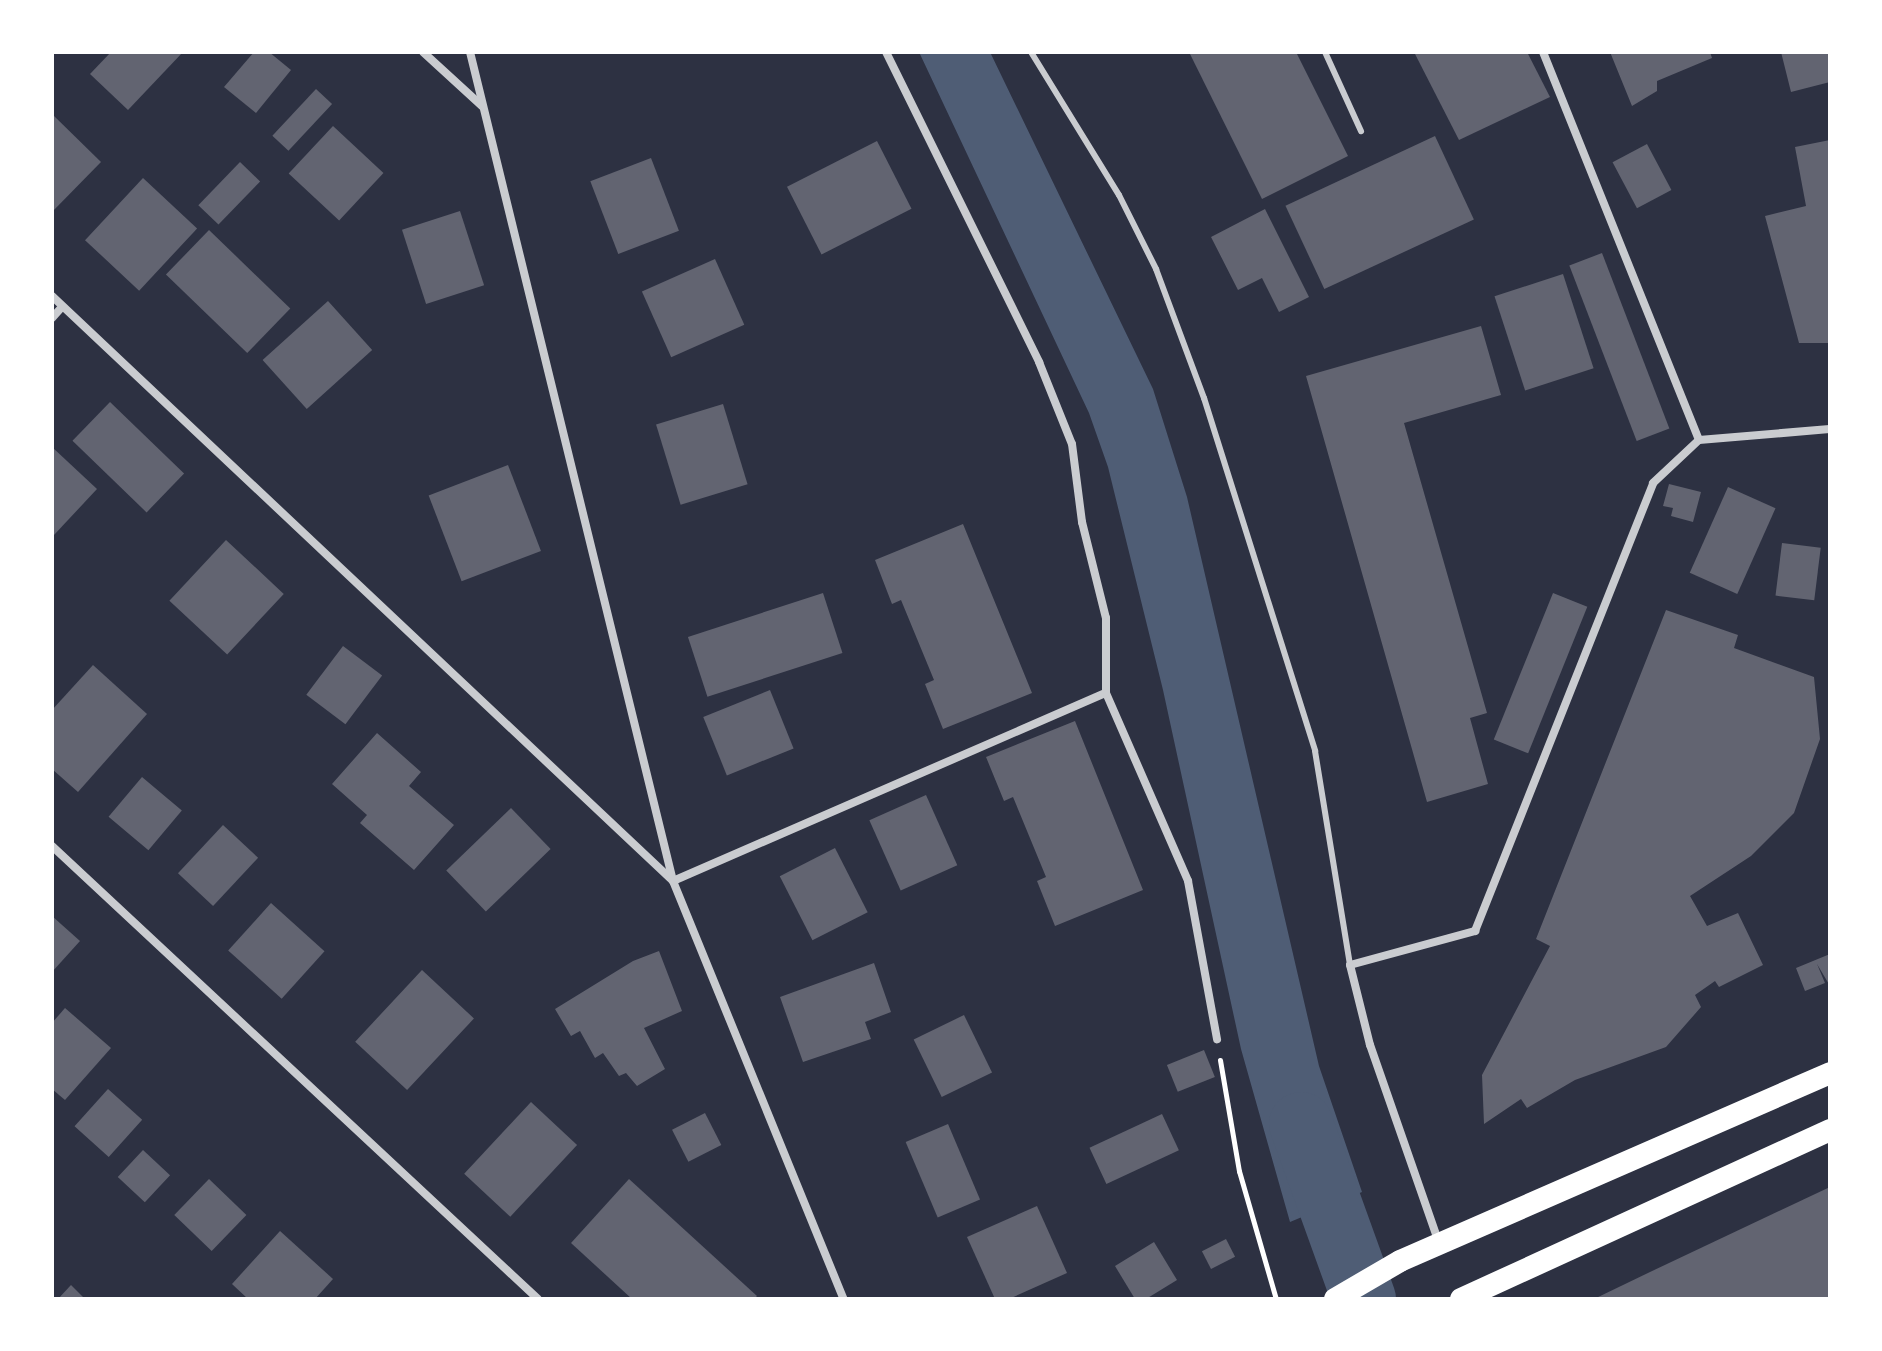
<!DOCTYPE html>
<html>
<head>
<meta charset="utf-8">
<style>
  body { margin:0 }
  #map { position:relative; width:1882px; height:1351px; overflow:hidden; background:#2d3142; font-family:"Source Sans 3",sans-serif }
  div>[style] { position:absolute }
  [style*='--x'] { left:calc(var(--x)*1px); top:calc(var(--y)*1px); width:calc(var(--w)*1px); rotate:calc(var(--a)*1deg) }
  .water>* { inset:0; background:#4f5d75 }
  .river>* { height:64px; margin:-32px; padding:0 32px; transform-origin:32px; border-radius:32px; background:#4f5d75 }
  .building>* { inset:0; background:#626471; transform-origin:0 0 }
  .path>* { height:5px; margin:-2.5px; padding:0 2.5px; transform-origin:2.5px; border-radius:2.5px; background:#fff }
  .service>* { height:6px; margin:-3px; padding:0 3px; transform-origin:3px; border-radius:3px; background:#caccd0 }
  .minor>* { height:8px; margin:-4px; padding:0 4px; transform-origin:4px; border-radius:4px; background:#caccd0 }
  .trunk>* { height:22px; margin:-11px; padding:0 11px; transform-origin:11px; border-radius:11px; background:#fff }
  span { translate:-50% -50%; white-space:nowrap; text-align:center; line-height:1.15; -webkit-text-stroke:7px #fff; paint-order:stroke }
  .frame { position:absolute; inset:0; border:54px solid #fff; pointer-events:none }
</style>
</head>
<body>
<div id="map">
  <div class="water">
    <i style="clip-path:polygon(919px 52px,990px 52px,1153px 389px,1187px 497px,1319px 1066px,1362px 1192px,1290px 1222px,1241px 1049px,1163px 690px,1108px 467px,1089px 413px)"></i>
  </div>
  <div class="river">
    <i style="--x:1301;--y:1124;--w:186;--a:70.2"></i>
  </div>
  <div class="building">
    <i style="clip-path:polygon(111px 52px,183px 52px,128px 110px,90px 74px)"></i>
    <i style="clip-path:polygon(254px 52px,269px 52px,291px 70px,256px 113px,224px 87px)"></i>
    <i style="clip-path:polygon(1189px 52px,1296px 52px,1348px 156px,1262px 199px)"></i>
    <i style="clip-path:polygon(1414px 52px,1527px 52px,1550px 97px,1459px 140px)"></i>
    <i style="clip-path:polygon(1610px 52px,1710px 52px,1712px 58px,1657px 81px,1657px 91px,1632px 106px)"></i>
    <i style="clip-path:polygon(1781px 52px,1830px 52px,1830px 82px,1791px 92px)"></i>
    <i style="left:316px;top:89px;width:22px;height:64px;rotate:43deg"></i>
    <i style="clip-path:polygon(52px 114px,101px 162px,52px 212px)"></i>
    <i style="left:333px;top:126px;width:69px;height:65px;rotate:43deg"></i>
    <i style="left:1435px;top:136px;width:92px;height:165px;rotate:65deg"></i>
    <i style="clip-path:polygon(1830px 140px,1830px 343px,1799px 343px,1765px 216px,1806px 206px,1795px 147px)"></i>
    <i style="left:877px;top:141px;width:76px;height:101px;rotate:63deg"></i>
    <i style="left:1647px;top:144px;width:52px;height:39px;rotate:62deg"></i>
    <i style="left:651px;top:158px;width:78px;height:65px;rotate:69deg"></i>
    <i style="left:240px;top:162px;width:28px;height:60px;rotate:44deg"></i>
    <i style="left:143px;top:178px;width:74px;height:85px;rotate:43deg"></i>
    <i style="clip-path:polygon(1265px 209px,1309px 297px,1279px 312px,1262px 278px,1238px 290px,1211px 237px)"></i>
    <i style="left:460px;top:211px;width:78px;height:61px;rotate:72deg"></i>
    <i style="left:209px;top:230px;width:113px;height:62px;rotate:44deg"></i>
    <i style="left:1602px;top:253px;width:188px;height:35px;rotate:69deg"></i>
    <i style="left:715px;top:259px;width:72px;height:80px;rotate:66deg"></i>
    <i style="left:1563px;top:274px;width:99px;height:72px;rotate:72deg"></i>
    <i style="left:328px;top:301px;width:66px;height:88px;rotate:48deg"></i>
    <i style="clip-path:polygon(1481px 326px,1501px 395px,1404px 423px,1487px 713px,1470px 718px,1488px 784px,1427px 802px,1306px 376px)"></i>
    <i style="left:110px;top:402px;width:103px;height:54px;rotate:44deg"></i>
    <i style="left:723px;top:404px;width:84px;height:70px;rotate:73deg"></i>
    <i style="clip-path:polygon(52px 447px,97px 489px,54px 535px,52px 533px)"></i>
    <i style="left:508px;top:465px;width:92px;height:85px;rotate:69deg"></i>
    <i style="clip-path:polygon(1669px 484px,1701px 492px,1693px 522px,1671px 516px,1673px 508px,1663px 506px)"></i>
    <i style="left:1728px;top:487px;width:52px;height:94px;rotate:24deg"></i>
    <i style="clip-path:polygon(963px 524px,1032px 693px,943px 729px,925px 684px,934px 680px,901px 600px,892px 604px,875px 560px)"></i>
    <i style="left:226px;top:540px;width:79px;height:83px;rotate:43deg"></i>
    <i style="left:1782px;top:543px;width:39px;height:53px;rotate:7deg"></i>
    <i style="left:823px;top:593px;width:63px;height:142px;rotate:72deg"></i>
    <i style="left:1553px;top:593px;width:37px;height:158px;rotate:22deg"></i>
    <i style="clip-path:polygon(1666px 610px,1738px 635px,1734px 648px,1814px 677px,1820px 739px,1794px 813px,1751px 856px,1690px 896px,1707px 926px,1738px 913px,1763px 965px,1719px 987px,1715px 981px,1695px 995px,1701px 1007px,1666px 1047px,1575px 1080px,1527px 1108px,1521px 1099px,1484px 1124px,1482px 1075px,1550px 946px,1536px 939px)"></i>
    <i style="left:343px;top:646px;width:49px;height:61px;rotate:37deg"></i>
    <i style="clip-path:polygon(93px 665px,147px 714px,78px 792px,52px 769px,52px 710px)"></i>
    <i style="left:770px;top:690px;width:63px;height:72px;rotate:68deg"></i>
    <i style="clip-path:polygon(1075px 721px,1143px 890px,1055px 926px,1037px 881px,1046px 877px,1013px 797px,1004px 801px,986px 757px)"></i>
    <i style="clip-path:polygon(377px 733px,421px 772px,409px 786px,454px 825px,414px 870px,360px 823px,367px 815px,332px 784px)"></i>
    <i style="left:142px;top:777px;width:52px;height:52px;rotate:40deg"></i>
    <i style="left:926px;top:795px;width:77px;height:62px;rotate:66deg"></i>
    <i style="left:511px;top:808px;width:57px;height:90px;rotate:46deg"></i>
    <i style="left:223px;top:825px;width:48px;height:66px;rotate:43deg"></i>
    <i style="left:835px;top:848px;width:72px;height:62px;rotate:63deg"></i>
    <i style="left:271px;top:903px;width:72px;height:64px;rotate:42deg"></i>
    <i style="clip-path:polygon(52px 916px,80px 941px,52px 972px)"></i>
    <i style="clip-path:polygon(659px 951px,682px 1011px,644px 1028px,665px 1069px,637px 1086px,626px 1073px,619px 1076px,603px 1053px,595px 1058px,580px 1031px,571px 1036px,555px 1009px,633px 961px)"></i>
    <i style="clip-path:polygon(1830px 954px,1830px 986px,1817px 964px,1825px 983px,1805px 991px,1796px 968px)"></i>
    <i style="clip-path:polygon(874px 963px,891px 1012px,865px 1022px,871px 1039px,803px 1062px,780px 997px)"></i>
    <i style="left:422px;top:970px;width:71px;height:98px;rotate:43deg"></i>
    <i style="clip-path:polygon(65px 1008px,111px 1048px,65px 1100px,52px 1089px,52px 1023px)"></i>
    <i style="left:964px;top:1015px;width:64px;height:56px;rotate:64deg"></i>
    <i style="left:1204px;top:1050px;width:29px;height:40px;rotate:68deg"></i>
    <i style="left:108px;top:1089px;width:46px;height:50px;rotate:42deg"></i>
    <i style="left:531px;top:1102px;width:63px;height:98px;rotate:43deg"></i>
    <i style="left:705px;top:1113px;width:36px;height:37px;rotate:63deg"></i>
    <i style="left:1162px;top:1114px;width:40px;height:80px;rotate:65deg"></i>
    <i style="left:948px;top:1124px;width:82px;height:46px;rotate:67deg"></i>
    <i style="left:143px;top:1150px;width:37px;height:37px;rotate:43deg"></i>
    <i style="left:209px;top:1179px;width:52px;height:50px;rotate:44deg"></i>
    <i style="clip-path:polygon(629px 1179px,757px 1296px,754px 1299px,632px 1299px,571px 1243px)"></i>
    <i style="clip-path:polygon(1830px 1187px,1830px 1299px,1594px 1299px,1650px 1272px)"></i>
    <i style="clip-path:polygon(1037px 1206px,1067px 1273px,1009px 1299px,995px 1299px,967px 1237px)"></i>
    <i style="clip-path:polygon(280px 1231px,333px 1279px,315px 1299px,248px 1299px,232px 1284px)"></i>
    <i style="left:1226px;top:1239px;width:20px;height:27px;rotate:63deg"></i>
    <i style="clip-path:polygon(1154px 1242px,1177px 1280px,1146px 1299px,1135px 1299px,1115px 1266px)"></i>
    <i style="clip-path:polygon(71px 1285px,85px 1299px,58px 1299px)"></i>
  </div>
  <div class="path">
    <i style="--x:1220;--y:1060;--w:113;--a:80.3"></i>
    <i style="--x:1239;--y:1171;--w:133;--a:73.9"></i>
  </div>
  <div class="service">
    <i style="--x:1031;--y:52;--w:168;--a:58.4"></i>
    <i style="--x:1119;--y:195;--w:83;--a:63.4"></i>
    <i style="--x:1156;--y:269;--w:138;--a:69.6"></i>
    <i style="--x:1204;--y:398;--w:370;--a:72.5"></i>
    <i style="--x:1315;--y:751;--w:217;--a:80.7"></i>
    <i style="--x:1325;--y:52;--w:87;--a:65.5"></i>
  </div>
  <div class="minor">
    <i style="--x:423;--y:52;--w:80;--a:42.5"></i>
    <i style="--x:470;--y:52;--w:853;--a:76.24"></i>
    <i style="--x:673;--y:881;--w:452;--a:67.8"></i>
    <i style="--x:886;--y:52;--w:346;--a:63.7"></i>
    <i style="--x:1039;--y:362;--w:88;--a:68.1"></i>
    <i style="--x:1072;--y:444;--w:79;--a:82.7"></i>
    <i style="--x:1082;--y:522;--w:99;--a:76"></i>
    <i style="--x:1106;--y:618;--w:75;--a:90"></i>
    <i style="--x:1106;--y:693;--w:205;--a:66.4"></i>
    <i style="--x:1188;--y:881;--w:161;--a:79.6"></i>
    <i style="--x:1543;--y:52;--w:418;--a:68.1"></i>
    <i style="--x:1699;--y:440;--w:131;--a:-4.8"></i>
    <i style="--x:52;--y:296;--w:853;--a:43.29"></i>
    <i style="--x:673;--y:881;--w:472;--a:-23.5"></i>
    <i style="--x:52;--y:318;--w:15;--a:-48"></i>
    <i style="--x:52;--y:846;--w:664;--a:42.99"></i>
    <i style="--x:1439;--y:1243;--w:210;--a:-109.2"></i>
    <i style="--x:1370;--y:1045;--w:82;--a:-104"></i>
    <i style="--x:1350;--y:965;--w:130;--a:-15.2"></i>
    <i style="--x:1475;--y:931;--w:482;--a:-68.3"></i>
    <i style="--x:1653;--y:483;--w:63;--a:-43.1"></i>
  </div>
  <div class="trunk">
    <i style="--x:1335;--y:1299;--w:75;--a:-30.3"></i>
    <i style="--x:1400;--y:1261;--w:469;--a:-23.6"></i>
    <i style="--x:1461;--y:1299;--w:406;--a:-24.6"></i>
  </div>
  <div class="frame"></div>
</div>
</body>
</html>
